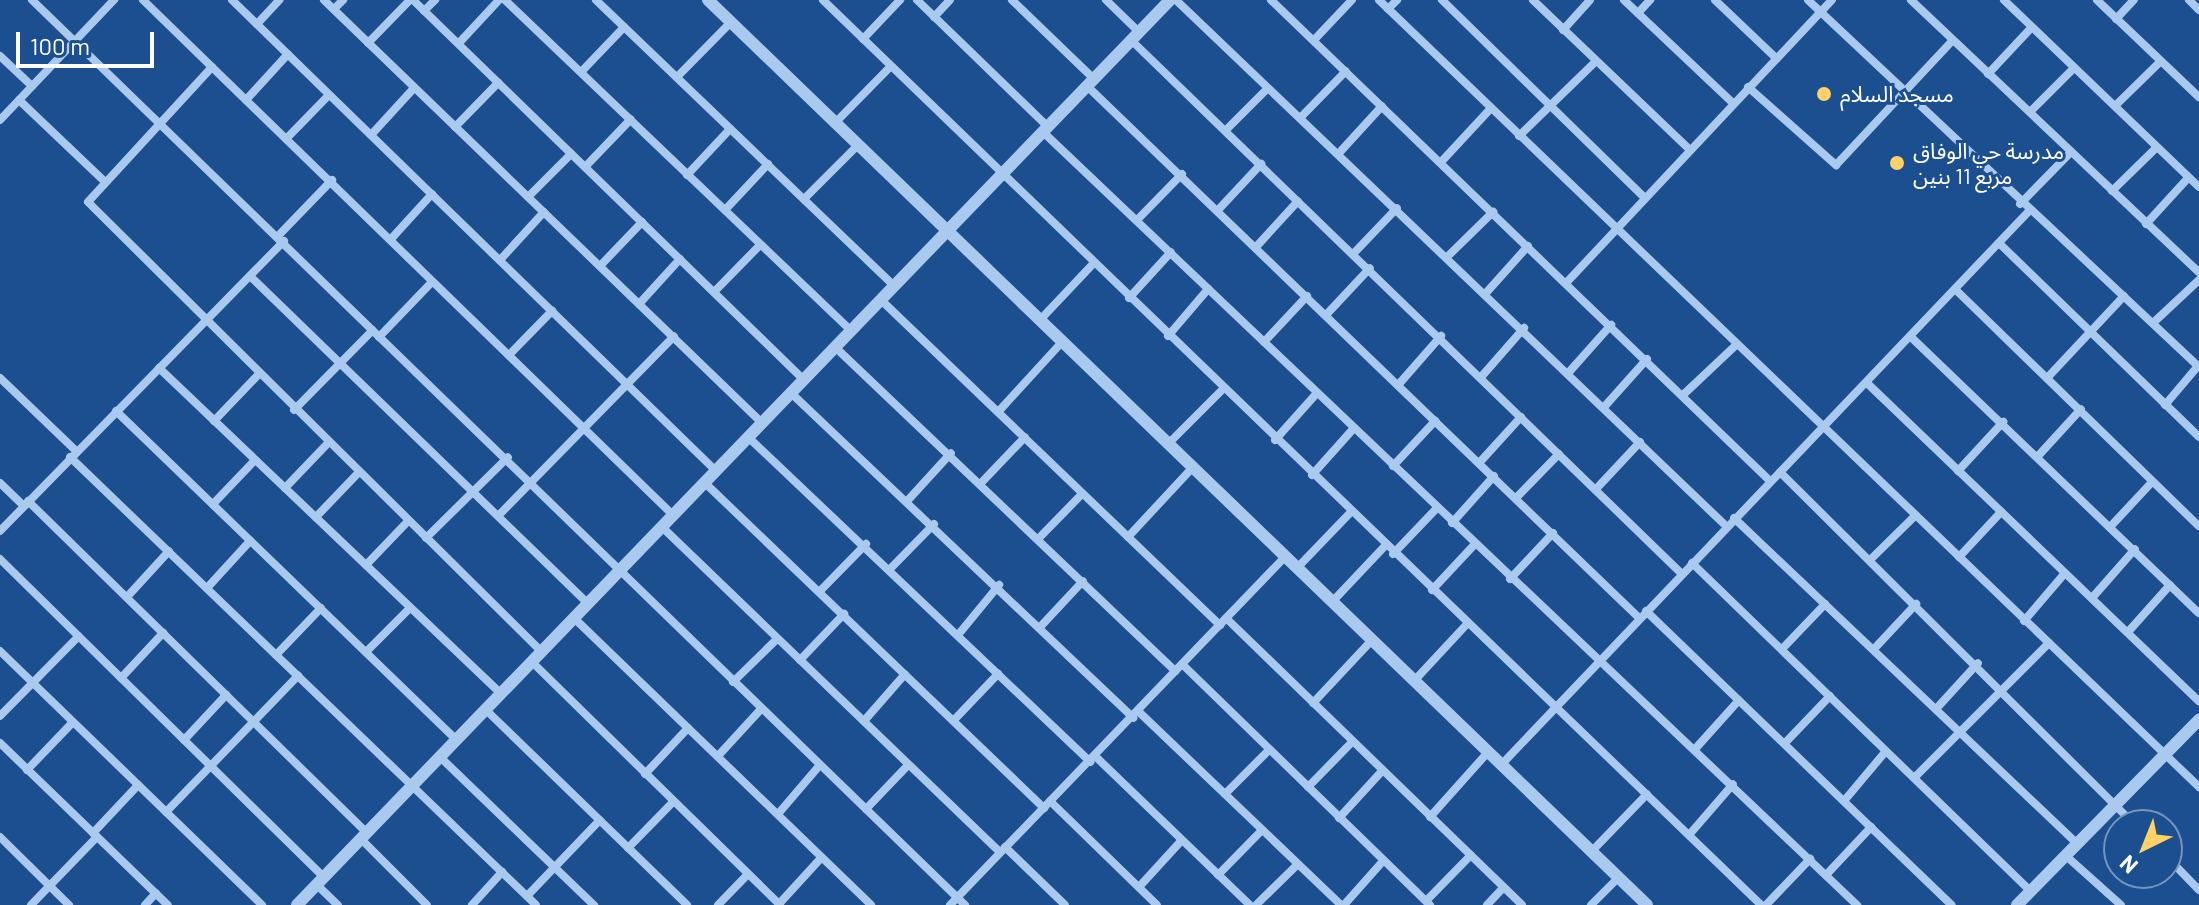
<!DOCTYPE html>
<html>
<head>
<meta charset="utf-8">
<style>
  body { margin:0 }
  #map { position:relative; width:2199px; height:905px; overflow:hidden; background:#1b4f8f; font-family:Barlow,"Noto Sans Arabic",sans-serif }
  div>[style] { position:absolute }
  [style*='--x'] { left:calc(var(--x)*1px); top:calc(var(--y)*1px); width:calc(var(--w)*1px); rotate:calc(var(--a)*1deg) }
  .minor>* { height:8px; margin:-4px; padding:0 4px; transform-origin:4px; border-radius:4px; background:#a9c9ee }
  .tertiary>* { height:12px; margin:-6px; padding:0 6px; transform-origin:6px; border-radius:6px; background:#a9c9ee }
  .dots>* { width:22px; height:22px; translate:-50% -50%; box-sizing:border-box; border:4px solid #1b4f8f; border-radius:50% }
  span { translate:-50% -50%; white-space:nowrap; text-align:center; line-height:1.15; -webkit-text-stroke:6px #1b4f8f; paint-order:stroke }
  .poi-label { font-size:22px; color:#fff }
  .left { translate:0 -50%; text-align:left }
  .north { position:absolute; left:2103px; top:809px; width:80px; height:80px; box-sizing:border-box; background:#1b4f8f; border:2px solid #7695bc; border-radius:50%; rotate:223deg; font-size:22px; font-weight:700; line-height:32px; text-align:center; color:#fff }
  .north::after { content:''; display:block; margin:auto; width:28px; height:36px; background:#ffd166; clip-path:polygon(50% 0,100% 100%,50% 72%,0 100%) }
  .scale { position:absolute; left:16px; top:32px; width:138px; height:36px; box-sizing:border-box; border:4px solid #fff; border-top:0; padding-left:10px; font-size:24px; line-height:28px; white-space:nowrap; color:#fff; -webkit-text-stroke:6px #1b4f8f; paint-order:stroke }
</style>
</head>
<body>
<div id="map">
  <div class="minor">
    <i style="--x:32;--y:0;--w:1300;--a:44.13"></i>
    <i style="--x:143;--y:0;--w:739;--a:44.18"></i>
    <i style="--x:232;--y:0;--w:675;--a:44.22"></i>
    <i style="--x:324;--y:0;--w:609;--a:44"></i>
    <i style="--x:413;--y:0;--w:545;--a:44.18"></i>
    <i style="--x:505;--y:0;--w:479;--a:43.7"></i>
    <i style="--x:596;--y:0;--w:413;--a:43.8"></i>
    <i style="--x:823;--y:0;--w:1303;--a:43.97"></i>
    <i style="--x:917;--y:0;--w:182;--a:44.1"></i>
    <i style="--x:1012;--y:0;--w:114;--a:43.9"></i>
    <i style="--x:1106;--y:0;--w:46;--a:44.1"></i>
    <i style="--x:1176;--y:0;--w:761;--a:43.72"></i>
    <i style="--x:1271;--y:0;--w:693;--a:43.95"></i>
    <i style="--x:1379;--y:0;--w:1137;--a:43.82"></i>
    <i style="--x:1442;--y:0;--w:284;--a:44.3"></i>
    <i style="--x:1533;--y:0;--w:216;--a:43.7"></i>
    <i style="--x:1624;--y:0;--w:150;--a:43.4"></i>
    <i style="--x:1715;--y:0;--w:84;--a:43.6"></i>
    <i style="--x:1808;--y:0;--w:536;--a:43.19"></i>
    <i style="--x:1911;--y:0;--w:396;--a:43.4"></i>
    <i style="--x:2004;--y:0;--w:270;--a:43.8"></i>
    <i style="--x:2097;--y:0;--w:141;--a:43.6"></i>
    <i style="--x:2189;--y:0;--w:14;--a:45"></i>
    <i style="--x:334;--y:9;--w:13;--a:-45"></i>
    <i style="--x:1388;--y:9;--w:13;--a:-45"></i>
    <i style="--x:424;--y:11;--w:16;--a:-45"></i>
    <i style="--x:1638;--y:13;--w:18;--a:-47"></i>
    <i style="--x:934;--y:17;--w:23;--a:-47"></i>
    <i style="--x:2116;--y:19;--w:26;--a:-47"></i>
    <i style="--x:257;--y:24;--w:33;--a:-47"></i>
    <i style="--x:1563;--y:30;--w:40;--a:-48"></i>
    <i style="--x:863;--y:39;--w:54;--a:-46.5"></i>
    <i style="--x:1131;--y:40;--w:767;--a:44.1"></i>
    <i style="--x:1314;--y:40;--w:55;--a:-46.5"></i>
    <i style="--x:368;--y:43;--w:60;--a:-45.7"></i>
    <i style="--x:459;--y:43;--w:59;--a:-47.1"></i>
    <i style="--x:0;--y:56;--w:44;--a:43.2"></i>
    <i style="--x:212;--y:67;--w:183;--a:132.6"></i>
    <i style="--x:88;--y:202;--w:639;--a:44.75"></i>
    <i style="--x:582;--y:71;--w:61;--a:-46.3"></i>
    <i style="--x:1988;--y:74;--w:64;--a:-46.9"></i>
    <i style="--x:677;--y:77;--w:77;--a:-45.5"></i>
    <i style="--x:1087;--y:86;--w:767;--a:43.94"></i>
    <i style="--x:1748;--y:87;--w:118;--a:41.6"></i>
    <i style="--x:1836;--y:165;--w:170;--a:-46.9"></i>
    <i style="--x:19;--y:100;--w:117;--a:43.6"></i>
    <i style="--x:246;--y:100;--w:62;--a:-47.6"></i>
    <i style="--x:2115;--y:106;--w:63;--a:-44.4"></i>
    <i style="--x:2030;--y:112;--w:62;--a:-45"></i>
    <i style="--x:1301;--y:117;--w:64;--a:-45.6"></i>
    <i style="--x:0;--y:120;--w:166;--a:-46.5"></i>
    <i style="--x:834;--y:124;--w:81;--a:-45.5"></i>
    <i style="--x:455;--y:127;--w:62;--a:-45.7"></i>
    <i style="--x:1226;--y:130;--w:59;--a:-45"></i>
    <i style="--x:1043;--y:132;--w:1123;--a:43.52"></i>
    <i style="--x:371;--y:135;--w:64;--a:-47.5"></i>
    <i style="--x:1519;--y:136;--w:106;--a:-44.2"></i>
    <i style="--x:287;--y:138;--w:60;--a:-45.7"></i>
    <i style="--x:1340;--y:152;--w:62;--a:-47.6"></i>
    <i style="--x:1442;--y:161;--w:72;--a:-47.2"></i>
    <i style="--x:585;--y:167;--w:66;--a:-46.2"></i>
    <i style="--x:687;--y:175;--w:63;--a:-46.9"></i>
    <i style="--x:2112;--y:191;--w:62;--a:-44.3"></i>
    <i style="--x:528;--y:197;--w:61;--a:-45"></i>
    <i style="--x:804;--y:199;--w:75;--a:-45"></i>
    <i style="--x:2020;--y:204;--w:73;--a:-45.6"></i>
    <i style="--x:1219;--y:209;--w:62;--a:-47"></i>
    <i style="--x:725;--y:210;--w:63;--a:-46.9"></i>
    <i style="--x:1138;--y:219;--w:63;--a:-45.6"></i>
    <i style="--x:2146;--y:224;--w:62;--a:-47.6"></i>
    <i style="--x:278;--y:236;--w:78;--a:-46"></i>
    <i style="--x:391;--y:239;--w:61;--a:-47.7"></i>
    <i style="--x:2000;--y:244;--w:277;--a:44.1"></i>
    <i style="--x:1256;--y:247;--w:62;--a:-47.6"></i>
    <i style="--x:1354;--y:253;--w:62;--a:-46.3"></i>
    <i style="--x:1449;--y:255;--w:62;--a:-44.3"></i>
    <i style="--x:500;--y:260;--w:65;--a:-47.5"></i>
    <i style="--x:600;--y:266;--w:61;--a:-46.3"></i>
    <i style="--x:250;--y:276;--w:470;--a:44.1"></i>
    <i style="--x:1567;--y:282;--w:387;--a:-46.8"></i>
    <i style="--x:715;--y:291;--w:64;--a:-45.6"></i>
    <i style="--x:1957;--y:291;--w:337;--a:44.2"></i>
    <i style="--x:1486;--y:293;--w:63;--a:-48.2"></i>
    <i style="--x:1129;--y:298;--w:62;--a:-47.6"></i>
    <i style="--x:881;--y:300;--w:470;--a:43.8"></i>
    <i style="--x:639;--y:304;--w:61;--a:-47.7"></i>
    <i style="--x:1326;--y:315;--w:64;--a:-46.9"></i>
    <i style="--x:1040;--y:320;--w:77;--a:-46.6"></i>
    <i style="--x:2153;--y:323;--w:63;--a:-43.1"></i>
    <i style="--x:1168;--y:336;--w:62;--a:-49.6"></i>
    <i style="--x:379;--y:337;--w:76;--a:-46.1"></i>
    <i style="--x:1912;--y:338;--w:397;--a:43.8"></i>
    <i style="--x:1264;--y:342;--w:63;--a:-46.9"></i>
    <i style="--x:835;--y:347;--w:470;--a:43.6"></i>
    <i style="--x:509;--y:355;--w:62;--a:-45.7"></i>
    <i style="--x:159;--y:368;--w:472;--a:43.6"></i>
    <i style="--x:1570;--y:371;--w:62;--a:-48.3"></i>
    <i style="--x:1482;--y:376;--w:64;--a:-48.8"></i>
    <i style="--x:2048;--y:377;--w:111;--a:-46.8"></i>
    <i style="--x:0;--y:378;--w:105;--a:43.8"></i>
    <i style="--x:1867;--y:383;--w:460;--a:43.8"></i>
    <i style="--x:1399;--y:384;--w:64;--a:-48.8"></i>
    <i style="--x:791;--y:393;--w:472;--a:43.5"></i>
    <i style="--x:1684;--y:394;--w:71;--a:-43.3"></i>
    <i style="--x:2165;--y:405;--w:51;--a:-49.8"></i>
    <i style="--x:1605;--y:406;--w:63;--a:-48.2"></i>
    <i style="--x:294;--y:410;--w:112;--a:-45.4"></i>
    <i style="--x:116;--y:411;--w:474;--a:44"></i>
    <i style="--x:999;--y:411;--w:93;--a:-47.6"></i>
    <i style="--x:214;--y:421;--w:64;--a:-46.3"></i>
    <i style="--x:748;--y:437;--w:472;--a:43.5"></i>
    <i style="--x:1275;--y:440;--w:63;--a:-48.2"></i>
    <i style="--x:1169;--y:443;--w:76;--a:-45"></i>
    <i style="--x:2039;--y:455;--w:62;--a:-47.6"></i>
    <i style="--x:70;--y:457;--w:646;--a:43.87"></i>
    <i style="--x:1480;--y:462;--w:61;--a:-47.7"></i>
    <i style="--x:1393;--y:466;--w:62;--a:-47"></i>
    <i style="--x:1958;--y:471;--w:67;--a:-47.4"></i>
    <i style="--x:1780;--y:472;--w:501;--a:44.84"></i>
    <i style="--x:1312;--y:475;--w:63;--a:-48.2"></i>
    <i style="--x:982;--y:482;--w:62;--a:-46.3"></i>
    <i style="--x:0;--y:483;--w:33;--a:44"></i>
    <i style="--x:705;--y:483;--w:470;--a:43.8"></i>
    <i style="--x:285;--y:488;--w:62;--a:-46.3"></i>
    <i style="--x:1597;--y:488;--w:63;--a:-46.9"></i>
    <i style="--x:1517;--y:497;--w:60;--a:-45.7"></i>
    <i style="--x:909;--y:499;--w:62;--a:-47.6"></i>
    <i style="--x:28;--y:501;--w:474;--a:44.4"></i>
    <i style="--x:213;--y:504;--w:61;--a:-46.3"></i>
    <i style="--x:499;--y:515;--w:250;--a:-45.6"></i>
    <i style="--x:316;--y:517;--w:61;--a:-46.3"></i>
    <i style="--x:1734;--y:518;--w:473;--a:43.5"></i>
    <i style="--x:1452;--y:523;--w:63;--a:-48.2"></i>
    <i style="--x:2111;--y:526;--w:60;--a:-47"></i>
    <i style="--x:662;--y:527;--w:469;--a:43.9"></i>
    <i style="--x:0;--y:531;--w:406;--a:-45.6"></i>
    <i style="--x:1040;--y:537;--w:60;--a:-45.7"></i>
    <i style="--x:1128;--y:537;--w:96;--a:-47.1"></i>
    <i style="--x:426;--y:538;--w:115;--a:-44.6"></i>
    <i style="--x:1393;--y:554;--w:64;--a:-46.3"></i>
    <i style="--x:1959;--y:557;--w:62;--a:-47"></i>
    <i style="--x:0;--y:559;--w:454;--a:44.5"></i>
    <i style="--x:1870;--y:560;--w:64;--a:-44.4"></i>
    <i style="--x:1692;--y:563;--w:470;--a:44.1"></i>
    <i style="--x:366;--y:565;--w:61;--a:-46.3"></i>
    <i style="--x:1298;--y:567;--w:76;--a:-46.1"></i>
    <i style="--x:890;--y:569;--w:63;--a:-45.6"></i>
    <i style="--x:1510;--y:579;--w:63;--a:-46.9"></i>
    <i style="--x:207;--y:588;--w:64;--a:-47.5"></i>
    <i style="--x:1432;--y:590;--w:62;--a:-47"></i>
    <i style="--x:820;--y:591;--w:66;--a:-45.6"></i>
    <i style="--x:127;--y:597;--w:62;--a:-47.6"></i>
    <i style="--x:2092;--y:598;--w:65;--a:-48.7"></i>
    <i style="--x:1332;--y:602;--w:77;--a:-46.6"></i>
    <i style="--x:1646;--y:611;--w:424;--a:43.9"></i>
    <i style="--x:574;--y:618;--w:413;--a:44"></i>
    <i style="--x:1226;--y:618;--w:412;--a:44.1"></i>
    <i style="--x:2024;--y:621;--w:63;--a:-49.5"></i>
    <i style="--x:1042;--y:625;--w:60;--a:-47"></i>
    <i style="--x:2128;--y:632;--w:63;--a:-48.2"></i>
    <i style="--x:958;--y:635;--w:65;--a:-50.6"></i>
    <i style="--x:1783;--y:648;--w:61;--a:-46.3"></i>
    <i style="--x:1874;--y:649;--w:62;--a:-47"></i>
    <i style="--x:0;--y:651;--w:365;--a:44.1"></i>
    <i style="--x:366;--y:652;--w:62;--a:-45"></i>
    <i style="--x:276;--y:655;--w:65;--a:-46.2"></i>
    <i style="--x:800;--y:660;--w:64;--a:-46.3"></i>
    <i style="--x:532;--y:662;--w:347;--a:44.4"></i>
    <i style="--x:1182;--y:664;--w:346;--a:44.2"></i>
    <i style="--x:121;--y:678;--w:62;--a:-47"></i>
    <i style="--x:1414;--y:681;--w:78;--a:-47.1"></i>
    <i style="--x:733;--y:682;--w:62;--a:-44.3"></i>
    <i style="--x:1313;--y:703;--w:85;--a:-46.9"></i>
    <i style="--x:1936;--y:709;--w:62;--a:-47.6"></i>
    <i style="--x:486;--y:710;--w:280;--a:44.1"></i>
    <i style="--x:1138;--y:711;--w:281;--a:43.7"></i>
    <i style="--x:0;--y:716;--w:112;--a:-45.4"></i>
    <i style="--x:954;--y:720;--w:64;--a:-46.3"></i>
    <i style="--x:864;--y:721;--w:62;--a:-48.9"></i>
    <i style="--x:184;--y:740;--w:62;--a:-47"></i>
    <i style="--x:0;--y:743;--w:233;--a:44"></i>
    <i style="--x:1785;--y:743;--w:65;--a:-46.2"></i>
    <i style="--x:1696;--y:748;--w:64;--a:-48.1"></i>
    <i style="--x:718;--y:756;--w:64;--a:-47.5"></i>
    <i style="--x:1095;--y:756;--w:215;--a:43.9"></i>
    <i style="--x:440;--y:757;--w:214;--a:43.9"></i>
    <i style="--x:1502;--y:764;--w:764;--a:-46.38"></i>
    <i style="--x:27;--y:770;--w:66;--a:-46.2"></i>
    <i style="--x:645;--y:774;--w:63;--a:-46.9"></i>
    <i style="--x:1914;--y:778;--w:191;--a:-45"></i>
    <i style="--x:1308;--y:787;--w:63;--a:-45.6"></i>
    <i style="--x:1225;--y:794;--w:62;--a:-45"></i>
    <i style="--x:1050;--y:801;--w:149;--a:44.2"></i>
    <i style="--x:1844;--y:801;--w:65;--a:-50"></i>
    <i style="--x:866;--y:809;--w:61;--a:-46.3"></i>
    <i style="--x:166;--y:812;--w:190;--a:-45.9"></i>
    <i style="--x:778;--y:814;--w:63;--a:-49.5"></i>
    <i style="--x:1430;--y:817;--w:89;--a:-48.2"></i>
    <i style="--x:1339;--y:818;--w:64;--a:-47.5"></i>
    <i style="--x:93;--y:833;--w:66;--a:-46.8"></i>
    <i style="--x:1689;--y:835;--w:67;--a:-49.2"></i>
    <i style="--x:0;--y:837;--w:97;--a:44.6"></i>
    <i style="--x:361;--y:839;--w:93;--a:45"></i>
    <i style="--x:1005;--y:847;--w:83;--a:44"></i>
    <i style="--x:628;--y:848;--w:64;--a:-45.6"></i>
    <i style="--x:1592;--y:851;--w:79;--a:-46"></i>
    <i style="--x:2065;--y:855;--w:75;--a:41.8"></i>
    <i style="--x:2167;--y:857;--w:46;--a:45.9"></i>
    <i style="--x:1218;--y:875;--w:63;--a:-45.6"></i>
    <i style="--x:1826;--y:875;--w:66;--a:-46.8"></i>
    <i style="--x:317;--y:885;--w:29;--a:44"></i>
    <i style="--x:1139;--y:887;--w:62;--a:-47.6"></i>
    <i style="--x:527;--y:896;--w:105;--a:-46.2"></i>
    <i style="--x:1426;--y:901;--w:64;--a:-45.6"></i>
    <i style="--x:779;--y:904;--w:62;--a:-47.6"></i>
    <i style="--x:31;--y:905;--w:95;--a:-45.9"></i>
    <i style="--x:145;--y:905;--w:16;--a:-47"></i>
    <i style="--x:472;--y:905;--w:45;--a:-47.7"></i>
    <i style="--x:718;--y:905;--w:43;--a:-45.9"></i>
    <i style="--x:950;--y:905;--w:484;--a:-46.1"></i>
    <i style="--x:1256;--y:905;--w:57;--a:-44.3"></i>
    <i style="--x:1344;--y:905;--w:59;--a:-48.4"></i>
    <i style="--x:1487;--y:905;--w:23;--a:-47"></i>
    <i style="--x:1591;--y:905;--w:40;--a:-45"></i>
    <i style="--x:1766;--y:905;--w:64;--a:-46.3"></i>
  </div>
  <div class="tertiary">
    <i style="--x:708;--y:0;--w:1304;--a:43.94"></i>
    <i style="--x:297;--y:905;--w:1257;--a:-46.03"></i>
    <i style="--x:2017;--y:905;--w:260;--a:-45.5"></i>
  </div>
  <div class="dots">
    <i style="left:1824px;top:94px;background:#ffd166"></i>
    <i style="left:1897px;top:163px;background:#ffd166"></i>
  </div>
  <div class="poi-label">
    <span class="left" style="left:1840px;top:94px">مسجد السلام</span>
    <span class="left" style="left:1913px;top:163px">مدرسة حي الوفاق<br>مربع 11 بنين</span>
  </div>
  <div class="north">N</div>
  <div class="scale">100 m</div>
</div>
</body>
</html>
